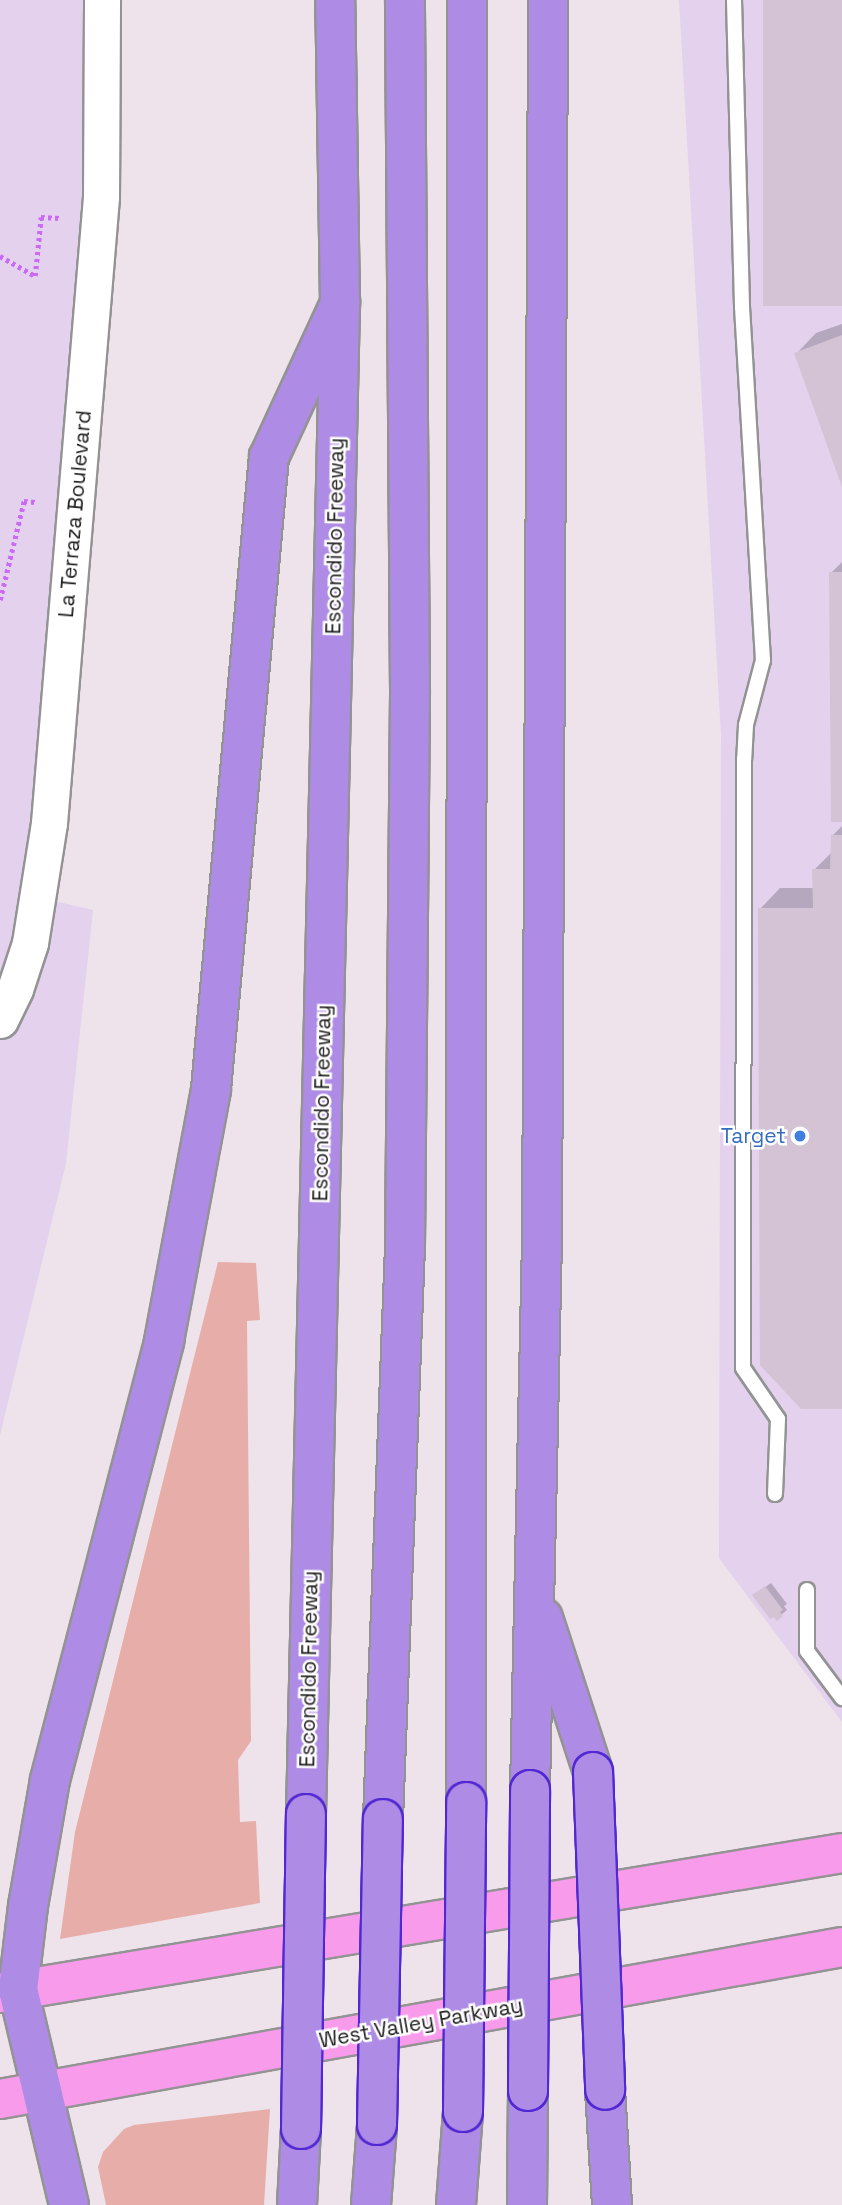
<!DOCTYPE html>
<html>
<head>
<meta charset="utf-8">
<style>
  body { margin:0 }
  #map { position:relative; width:842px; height:2205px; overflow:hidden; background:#eee2eb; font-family:"Space Grotesk",sans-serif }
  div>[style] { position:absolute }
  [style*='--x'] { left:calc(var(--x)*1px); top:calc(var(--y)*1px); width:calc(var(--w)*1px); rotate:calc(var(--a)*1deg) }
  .commercial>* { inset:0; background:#e3d1ee }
  .grass>* { inset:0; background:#e7aea9 }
  .shadow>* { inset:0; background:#0003 }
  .building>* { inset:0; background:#d4c3d4; transform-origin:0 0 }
  .path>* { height:4.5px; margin-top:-2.25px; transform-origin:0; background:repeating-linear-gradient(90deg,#ca6bf6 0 3.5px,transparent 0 7px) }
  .roads { filter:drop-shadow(2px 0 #939393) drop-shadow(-2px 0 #939393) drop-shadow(0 2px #939393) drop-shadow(0 -2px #939393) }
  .service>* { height:14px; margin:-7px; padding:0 7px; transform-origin:7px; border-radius:7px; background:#fff }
  .tertiary>* { height:35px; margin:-17.5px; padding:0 17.5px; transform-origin:17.5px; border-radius:17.5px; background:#fff }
  .primary>* { height:38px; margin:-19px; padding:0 19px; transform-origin:19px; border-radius:19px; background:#f99beb }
  .motorway>* { height:38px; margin:-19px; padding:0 19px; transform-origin:19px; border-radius:19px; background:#ae8be4 }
  .bridges { filter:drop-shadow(2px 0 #5128d3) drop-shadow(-2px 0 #5128d3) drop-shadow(0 2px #5128d3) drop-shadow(0 -2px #5128d3) }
  .motorway-bridge>* { height:38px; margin:-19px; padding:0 19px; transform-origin:19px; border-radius:19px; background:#ae8be4 }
  .dots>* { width:19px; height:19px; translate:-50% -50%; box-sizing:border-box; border:4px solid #fff; border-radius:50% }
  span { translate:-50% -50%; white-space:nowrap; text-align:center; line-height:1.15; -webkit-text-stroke:5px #fff; paint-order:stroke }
  .street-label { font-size:21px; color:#1c1c1c }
  .shop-label { font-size:21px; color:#366cbe }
  .right { translate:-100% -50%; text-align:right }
</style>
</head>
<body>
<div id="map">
  <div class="commercial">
    <i style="clip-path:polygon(0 0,102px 0,37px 897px,93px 910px,66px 1163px,0 1435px)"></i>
    <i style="clip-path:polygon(679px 0,842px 0,842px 1722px,719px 1558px,721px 735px)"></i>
  </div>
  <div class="grass">
    <i style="clip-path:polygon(218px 1262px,256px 1263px,260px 1320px,247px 1321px,251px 1741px,238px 1760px,240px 1822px,256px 1821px,260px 1903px,60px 1939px,75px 1832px)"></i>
    <i style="clip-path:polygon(270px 2109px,264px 2205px,106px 2205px,98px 2167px,103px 2152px,124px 2129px,134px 2125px)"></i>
  </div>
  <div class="shadow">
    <i style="clip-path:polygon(842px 324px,842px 482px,796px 354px,816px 333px)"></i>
    <i style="clip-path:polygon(842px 562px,842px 820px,831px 573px)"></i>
    <i style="clip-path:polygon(842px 826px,842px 1408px,760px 909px,780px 888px,814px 888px,814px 870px,832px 852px,832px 836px)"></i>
    <i style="clip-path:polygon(771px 1583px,787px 1604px,784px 1606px,787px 1610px,777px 1618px,760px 1591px)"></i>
  </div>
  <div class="building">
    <i style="left:763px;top:0;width:79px;height:306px"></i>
    <i style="clip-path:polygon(842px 335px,842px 487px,794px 353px)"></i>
    <i style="clip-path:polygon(829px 572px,842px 572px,842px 822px,831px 822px)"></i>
    <i style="clip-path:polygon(831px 835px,842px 835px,842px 1409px,801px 1409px,760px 1365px,758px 908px,813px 908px,812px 869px,830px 869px)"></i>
    <i style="clip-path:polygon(765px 1586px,783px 1610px,780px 1612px,783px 1616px,777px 1621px,774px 1617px,770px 1619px,752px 1595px)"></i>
  </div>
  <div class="path">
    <i style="--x:0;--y:256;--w:40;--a:29.7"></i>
    <i style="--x:35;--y:276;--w:59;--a:-84.2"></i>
    <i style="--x:41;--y:217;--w:19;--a:3"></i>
    <i style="--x:0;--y:600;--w:102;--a:-76.4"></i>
    <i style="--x:24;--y:501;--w:11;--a:5"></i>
  </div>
  <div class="roads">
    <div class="service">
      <i style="--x:734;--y:0;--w:307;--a:88.5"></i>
      <i style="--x:742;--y:307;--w:354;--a:86.6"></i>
      <i style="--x:763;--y:660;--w:67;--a:104.7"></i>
      <i style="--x:746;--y:725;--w:34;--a:93"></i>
      <i style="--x:744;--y:759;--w:609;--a:90.09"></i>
      <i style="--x:743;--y:1368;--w:62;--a:55.5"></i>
      <i style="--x:778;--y:1419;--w:75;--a:92.3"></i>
      <i style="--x:807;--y:1590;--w:61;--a:90"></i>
      <i style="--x:807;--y:1651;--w:59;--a:53.3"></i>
    </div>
    <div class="tertiary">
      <i style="--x:0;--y:1020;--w:34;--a:-64"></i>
      <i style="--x:15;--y:989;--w:48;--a:-71.9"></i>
      <i style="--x:30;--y:943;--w:121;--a:-81"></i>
      <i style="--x:49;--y:823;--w:628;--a:-85.25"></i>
      <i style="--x:101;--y:197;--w:197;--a:-89.7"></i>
    </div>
    <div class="primary">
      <i style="--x:0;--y:1993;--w:854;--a:-9.44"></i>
      <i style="--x:0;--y:2099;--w:856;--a:-10.23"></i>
    </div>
    <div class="motorway">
      <i style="--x:543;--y:1618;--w:162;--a:72"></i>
      <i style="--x:530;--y:1790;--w:548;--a:-88.75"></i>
      <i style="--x:542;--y:1242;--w:1242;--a:-89.72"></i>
      <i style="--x:466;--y:1802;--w:1802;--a:-89.97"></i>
      <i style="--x:306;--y:1814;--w:1511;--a:-88.71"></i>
      <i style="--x:340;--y:303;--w:303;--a:-90.9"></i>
      <i style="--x:383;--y:1819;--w:573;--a:-87.8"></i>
      <i style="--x:405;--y:1246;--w:556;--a:-89.48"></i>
      <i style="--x:410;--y:690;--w:690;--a:-90.42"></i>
      <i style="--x:605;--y:2090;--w:115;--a:86.5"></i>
      <i style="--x:69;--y:2205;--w:221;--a:-103.3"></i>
      <i style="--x:18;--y:1990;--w:85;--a:-83.2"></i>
      <i style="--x:28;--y:1906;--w:128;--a:-80.1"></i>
      <i style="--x:50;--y:1780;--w:454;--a:-75.4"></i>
      <i style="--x:164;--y:1341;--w:256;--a:-79.4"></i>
      <i style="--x:211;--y:1089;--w:635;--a:-84.76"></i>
      <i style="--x:269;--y:457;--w:170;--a:-65.2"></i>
      <i style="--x:297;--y:2205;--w:76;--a:-87"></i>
      <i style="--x:371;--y:2205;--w:80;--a:-85.7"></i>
      <i style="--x:456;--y:2205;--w:93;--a:-85.7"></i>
      <i style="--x:527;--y:2205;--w:114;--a:-89.5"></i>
    </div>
  </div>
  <div class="bridges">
    <div class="motorway-bridge">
      <i style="--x:593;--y:1772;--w:318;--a:87.8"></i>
      <i style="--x:528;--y:2091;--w:301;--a:-89.6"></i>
      <i style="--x:463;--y:2112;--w:310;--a:-89.4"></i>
      <i style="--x:377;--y:2125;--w:306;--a:-88.9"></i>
      <i style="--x:301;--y:2129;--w:315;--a:-89.1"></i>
    </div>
  </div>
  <div class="dots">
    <i style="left:800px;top:1136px;background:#3f7fe0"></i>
  </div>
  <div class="street-label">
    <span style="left:75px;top:514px;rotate:-85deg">La Terraza Boulevard</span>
    <span style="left:335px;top:536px;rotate:-89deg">Escondido Freeway</span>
    <span style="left:322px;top:1103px;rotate:-89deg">Escondido Freeway</span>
    <span style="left:309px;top:1669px;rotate:-89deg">Escondido Freeway</span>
    <span style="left:421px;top:2023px;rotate:-10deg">West Valley Parkway</span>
  </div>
  <div class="shop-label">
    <span class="right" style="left:786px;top:1136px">Target</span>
  </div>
</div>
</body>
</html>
